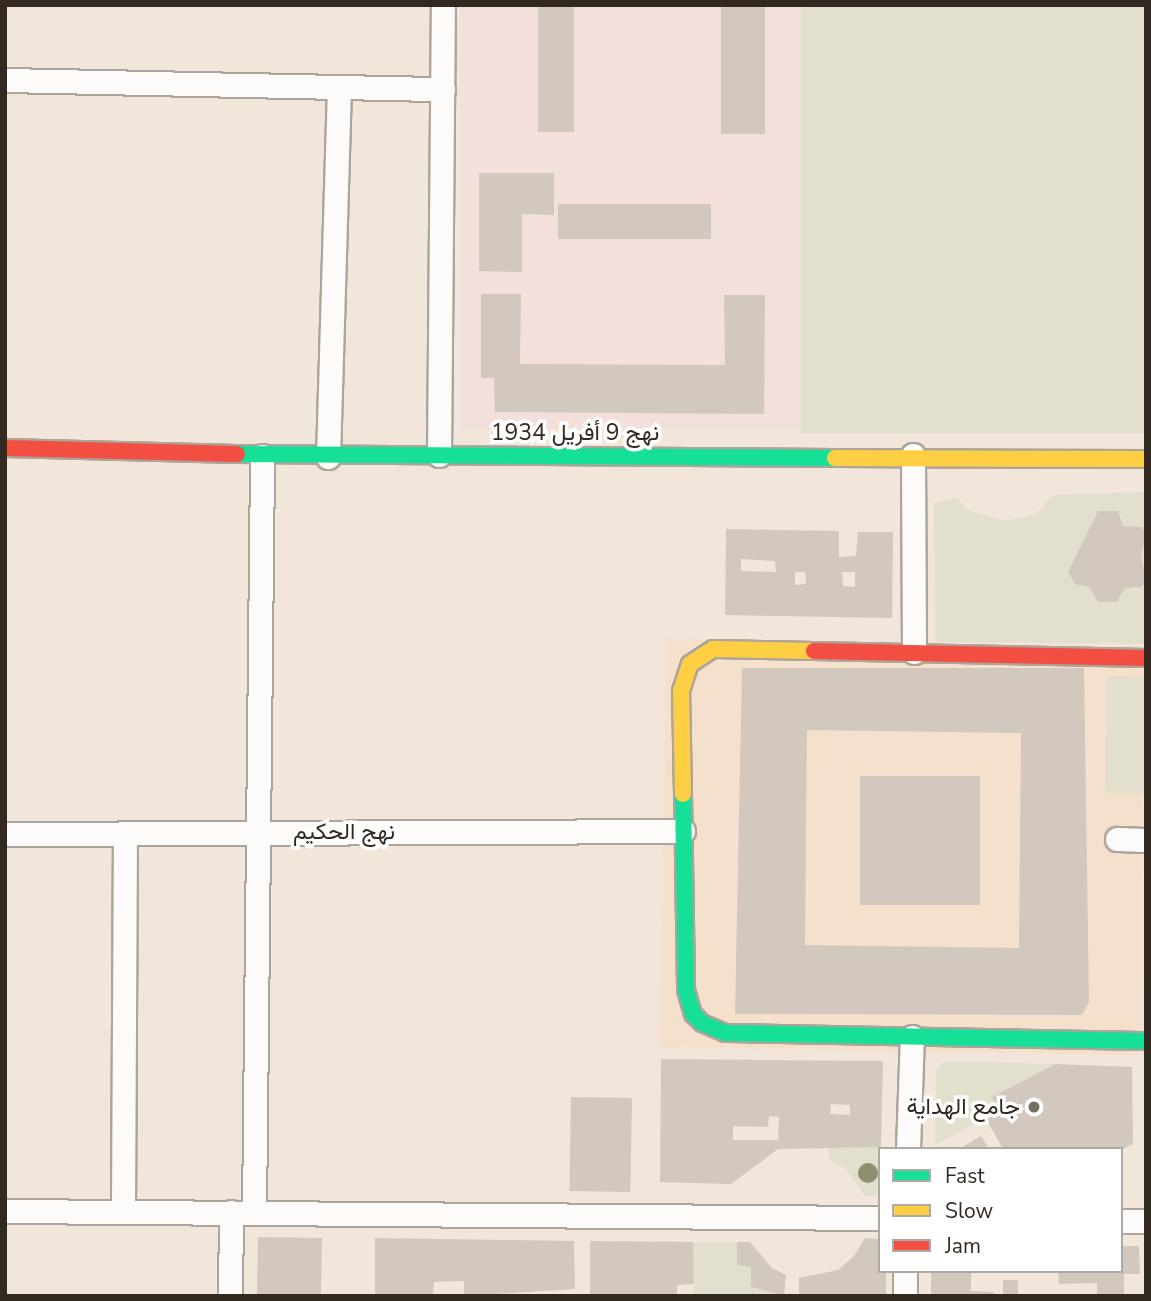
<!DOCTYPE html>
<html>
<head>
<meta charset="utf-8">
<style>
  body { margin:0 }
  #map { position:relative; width:1151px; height:1301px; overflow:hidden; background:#f2e6da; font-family:"Nunito Sans",Vazirmatn,sans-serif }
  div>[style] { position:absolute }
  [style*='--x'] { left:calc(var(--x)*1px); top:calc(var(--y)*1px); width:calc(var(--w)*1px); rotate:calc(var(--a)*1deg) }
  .built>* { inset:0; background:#f5e0cc; transform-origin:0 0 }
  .education>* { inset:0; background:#f3dfdb; transform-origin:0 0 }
  .green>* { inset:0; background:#e2e0cd; transform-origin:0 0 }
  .building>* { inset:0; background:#d3c8be; transform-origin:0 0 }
  .roads { filter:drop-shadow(2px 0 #ada49b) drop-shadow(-2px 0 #ada49b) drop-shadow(0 2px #ada49b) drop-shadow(0 -2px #ada49b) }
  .street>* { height:23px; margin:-11.5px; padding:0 11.5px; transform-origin:11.5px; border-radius:11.5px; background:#fdfbf9 }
  .fast>* { height:16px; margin:-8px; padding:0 8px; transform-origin:8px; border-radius:8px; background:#16e098 }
  .slow>* { height:16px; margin:-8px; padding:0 8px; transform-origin:8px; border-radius:8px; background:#ffcf43 }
  .jam>* { height:16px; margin:-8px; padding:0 8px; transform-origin:8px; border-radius:8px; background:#f24e42 }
  .trees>* { width:20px; height:20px; margin:-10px; border-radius:50%; background:#8d8f6e }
  .dots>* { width:19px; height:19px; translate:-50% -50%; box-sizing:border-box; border:4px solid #fff; border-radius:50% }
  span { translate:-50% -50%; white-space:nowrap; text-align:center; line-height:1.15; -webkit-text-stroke:7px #fff; paint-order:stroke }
  .street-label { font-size:23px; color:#322a21 }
  .poi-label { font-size:23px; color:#322a21 }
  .right { translate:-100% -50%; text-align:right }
  .frame { position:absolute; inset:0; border:7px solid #322a21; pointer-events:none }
  .legend { position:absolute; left:878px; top:1147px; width:245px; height:126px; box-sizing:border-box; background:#fff; border:2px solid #adaaa6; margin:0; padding:9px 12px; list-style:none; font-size:21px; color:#322a21 }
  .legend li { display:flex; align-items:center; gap:14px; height:35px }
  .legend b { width:35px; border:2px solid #adaaa6 }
</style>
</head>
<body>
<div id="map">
  <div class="built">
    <i style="left:667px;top:639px;width:479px;height:408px;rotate:1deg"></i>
  </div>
  <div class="education">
    <i style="left:460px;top:5px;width:341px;height:424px"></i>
  </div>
  <div class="green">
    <i style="left:801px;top:5px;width:345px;height:428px"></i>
    <i style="clip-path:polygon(1146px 492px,1146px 644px,935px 642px,934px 503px,956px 497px,969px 510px,1004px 521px,1036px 514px,1052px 495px)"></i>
    <i style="left:1107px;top:676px;width:39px;height:117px;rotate:1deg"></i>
    <i style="clip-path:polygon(945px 1061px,1055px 1064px,992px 1097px,999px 1111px,935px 1145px,936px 1069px)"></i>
    <i style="clip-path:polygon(829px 1145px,881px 1147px,880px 1196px,865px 1196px,846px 1169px,829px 1160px)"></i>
    <i style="clip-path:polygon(693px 1242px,737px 1242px,737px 1265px,751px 1267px,751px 1287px,782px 1296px,694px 1296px)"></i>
  </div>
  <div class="building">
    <i style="left:538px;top:5px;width:36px;height:127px"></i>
    <i style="left:721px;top:5px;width:44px;height:129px"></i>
    <i style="clip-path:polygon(479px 173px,554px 173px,554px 215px,522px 214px,522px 272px,479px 271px)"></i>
    <i style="left:558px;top:204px;width:153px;height:35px"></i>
    <i style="clip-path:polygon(481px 294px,521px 294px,520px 364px,725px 365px,724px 295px,765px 295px,764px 414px,495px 412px,494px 378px,481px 378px)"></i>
    <i style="clip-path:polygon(1098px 511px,1118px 511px,1123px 526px,1142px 527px,1146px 534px,1141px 557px,1146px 578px,1142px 587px,1125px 588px,1117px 602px,1098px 602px,1089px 587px,1075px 584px,1068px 572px)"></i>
    <i style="clip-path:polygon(evenodd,726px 529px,839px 531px,839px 557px,856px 556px,858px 532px,893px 532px,892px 618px,725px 615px,726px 529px,741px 559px,775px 561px,776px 572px,741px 571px,741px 559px,726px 529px,795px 572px,805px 572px,806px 584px,795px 585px,795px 572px,726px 529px,842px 572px,855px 572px,855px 587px,843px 586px,842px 572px)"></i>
    <i style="clip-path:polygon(evenodd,742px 668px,1084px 668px,1089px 1002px,1082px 1015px,735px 1014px,742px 668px,807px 730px,1021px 733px,1019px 948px,805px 945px,807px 730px)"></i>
    <i style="left:860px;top:776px;width:120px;height:129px"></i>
    <i style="clip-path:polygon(evenodd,661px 1059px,883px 1061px,881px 1147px,778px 1149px,731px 1184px,660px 1182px,661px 1059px,831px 1104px,850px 1105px,850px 1115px,830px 1114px,831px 1104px,661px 1059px,769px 1116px,779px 1117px,778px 1140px,733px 1140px,733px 1126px,768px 1127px,769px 1116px)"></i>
    <i style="clip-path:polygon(1055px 1064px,1132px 1067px,1133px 1144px,1121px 1150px,1003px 1149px,985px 1117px,999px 1111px,992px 1097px)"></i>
    <i style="left:571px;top:1097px;width:61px;height:94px;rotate:1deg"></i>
    <i style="clip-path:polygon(981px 1136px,989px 1149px,959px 1149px)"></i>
    <i style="left:258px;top:1237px;width:64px;height:59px;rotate:1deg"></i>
    <i style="clip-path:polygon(375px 1238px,574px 1241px,575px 1289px,464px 1296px,464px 1281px,434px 1282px,433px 1294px,375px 1296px)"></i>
    <i style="clip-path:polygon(865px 1238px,880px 1239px,880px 1271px,886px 1271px,886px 1296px,799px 1296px,799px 1278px,838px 1270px,854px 1256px)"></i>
    <i style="clip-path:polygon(590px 1241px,693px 1242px,694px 1284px,677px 1285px,677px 1296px,590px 1296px)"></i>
    <i style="clip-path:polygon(737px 1242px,750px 1242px,772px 1268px,786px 1275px,784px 1296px,751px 1287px,751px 1267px,737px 1265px)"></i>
    <i style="clip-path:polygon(1121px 1246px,1139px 1246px,1140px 1274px,1124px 1274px,1124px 1296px,1097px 1296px,1097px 1283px,1059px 1284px,1058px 1271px,1121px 1271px)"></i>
    <i style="clip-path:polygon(931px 1271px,971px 1271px,971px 1291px,994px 1292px,994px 1296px,931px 1296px)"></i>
    <i style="left:1003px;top:1280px;width:15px;height:16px"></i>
  </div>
  <div class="roads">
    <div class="street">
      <i style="--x:5;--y:80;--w:438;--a:1.2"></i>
      <i style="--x:439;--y:455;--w:450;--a:-89.5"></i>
      <i style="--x:913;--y:455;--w:197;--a:89.7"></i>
      <i style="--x:328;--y:457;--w:370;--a:-88.3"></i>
      <i style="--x:5;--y:834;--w:678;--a:-0.25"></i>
      <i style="--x:1117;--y:839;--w:29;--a:2"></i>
      <i style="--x:908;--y:1149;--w:112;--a:-88"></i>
      <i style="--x:5;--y:1211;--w:875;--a:0.46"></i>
      <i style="--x:123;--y:1211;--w:378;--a:-89.7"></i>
      <i style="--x:254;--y:1213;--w:757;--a:-89.39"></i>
      <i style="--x:1121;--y:1221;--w:25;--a:0"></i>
      <i style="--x:230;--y:1296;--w:84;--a:-89.3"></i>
      <i style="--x:905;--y:1296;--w:25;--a:-90"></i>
    </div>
    <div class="fast">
      <i style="--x:237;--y:454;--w:598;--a:0.38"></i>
      <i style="--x:683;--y:794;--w:196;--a:89.1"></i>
      <i style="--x:686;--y:990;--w:25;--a:74"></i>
      <i style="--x:693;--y:1014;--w:13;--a:45"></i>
      <i style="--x:702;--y:1023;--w:25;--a:23"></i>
      <i style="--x:725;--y:1033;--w:421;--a:1.1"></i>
    </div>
    <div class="slow">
      <i style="--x:835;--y:458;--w:311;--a:0.2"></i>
      <i style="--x:683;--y:794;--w:103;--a:-91.1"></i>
      <i style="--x:681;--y:691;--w:28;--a:-72"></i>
      <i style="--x:690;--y:664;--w:27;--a:-33"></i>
      <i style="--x:713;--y:649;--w:101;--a:1.1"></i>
    </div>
    <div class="jam">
      <i style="--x:5;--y:448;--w:232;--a:1.5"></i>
      <i style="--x:814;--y:651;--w:332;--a:1.2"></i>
    </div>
  </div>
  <div class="trees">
    <i style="left:868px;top:1173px"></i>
  </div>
  <div class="dots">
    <i style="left:1034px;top:1107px;background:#756c62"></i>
  </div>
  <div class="street-label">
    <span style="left:575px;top:433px">نهج 9 أفريل 1934</span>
    <span style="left:344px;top:832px">نهج الحكيم</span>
  </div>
  <div class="poi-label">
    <span class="right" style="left:1020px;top:1107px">جامع الهداية</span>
  </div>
  <div class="frame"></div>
  <ul class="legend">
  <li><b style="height:9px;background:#16e098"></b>Fast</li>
  <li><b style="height:9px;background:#ffcf43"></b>Slow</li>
  <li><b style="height:9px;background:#f24e42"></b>Jam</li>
  </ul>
</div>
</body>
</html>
